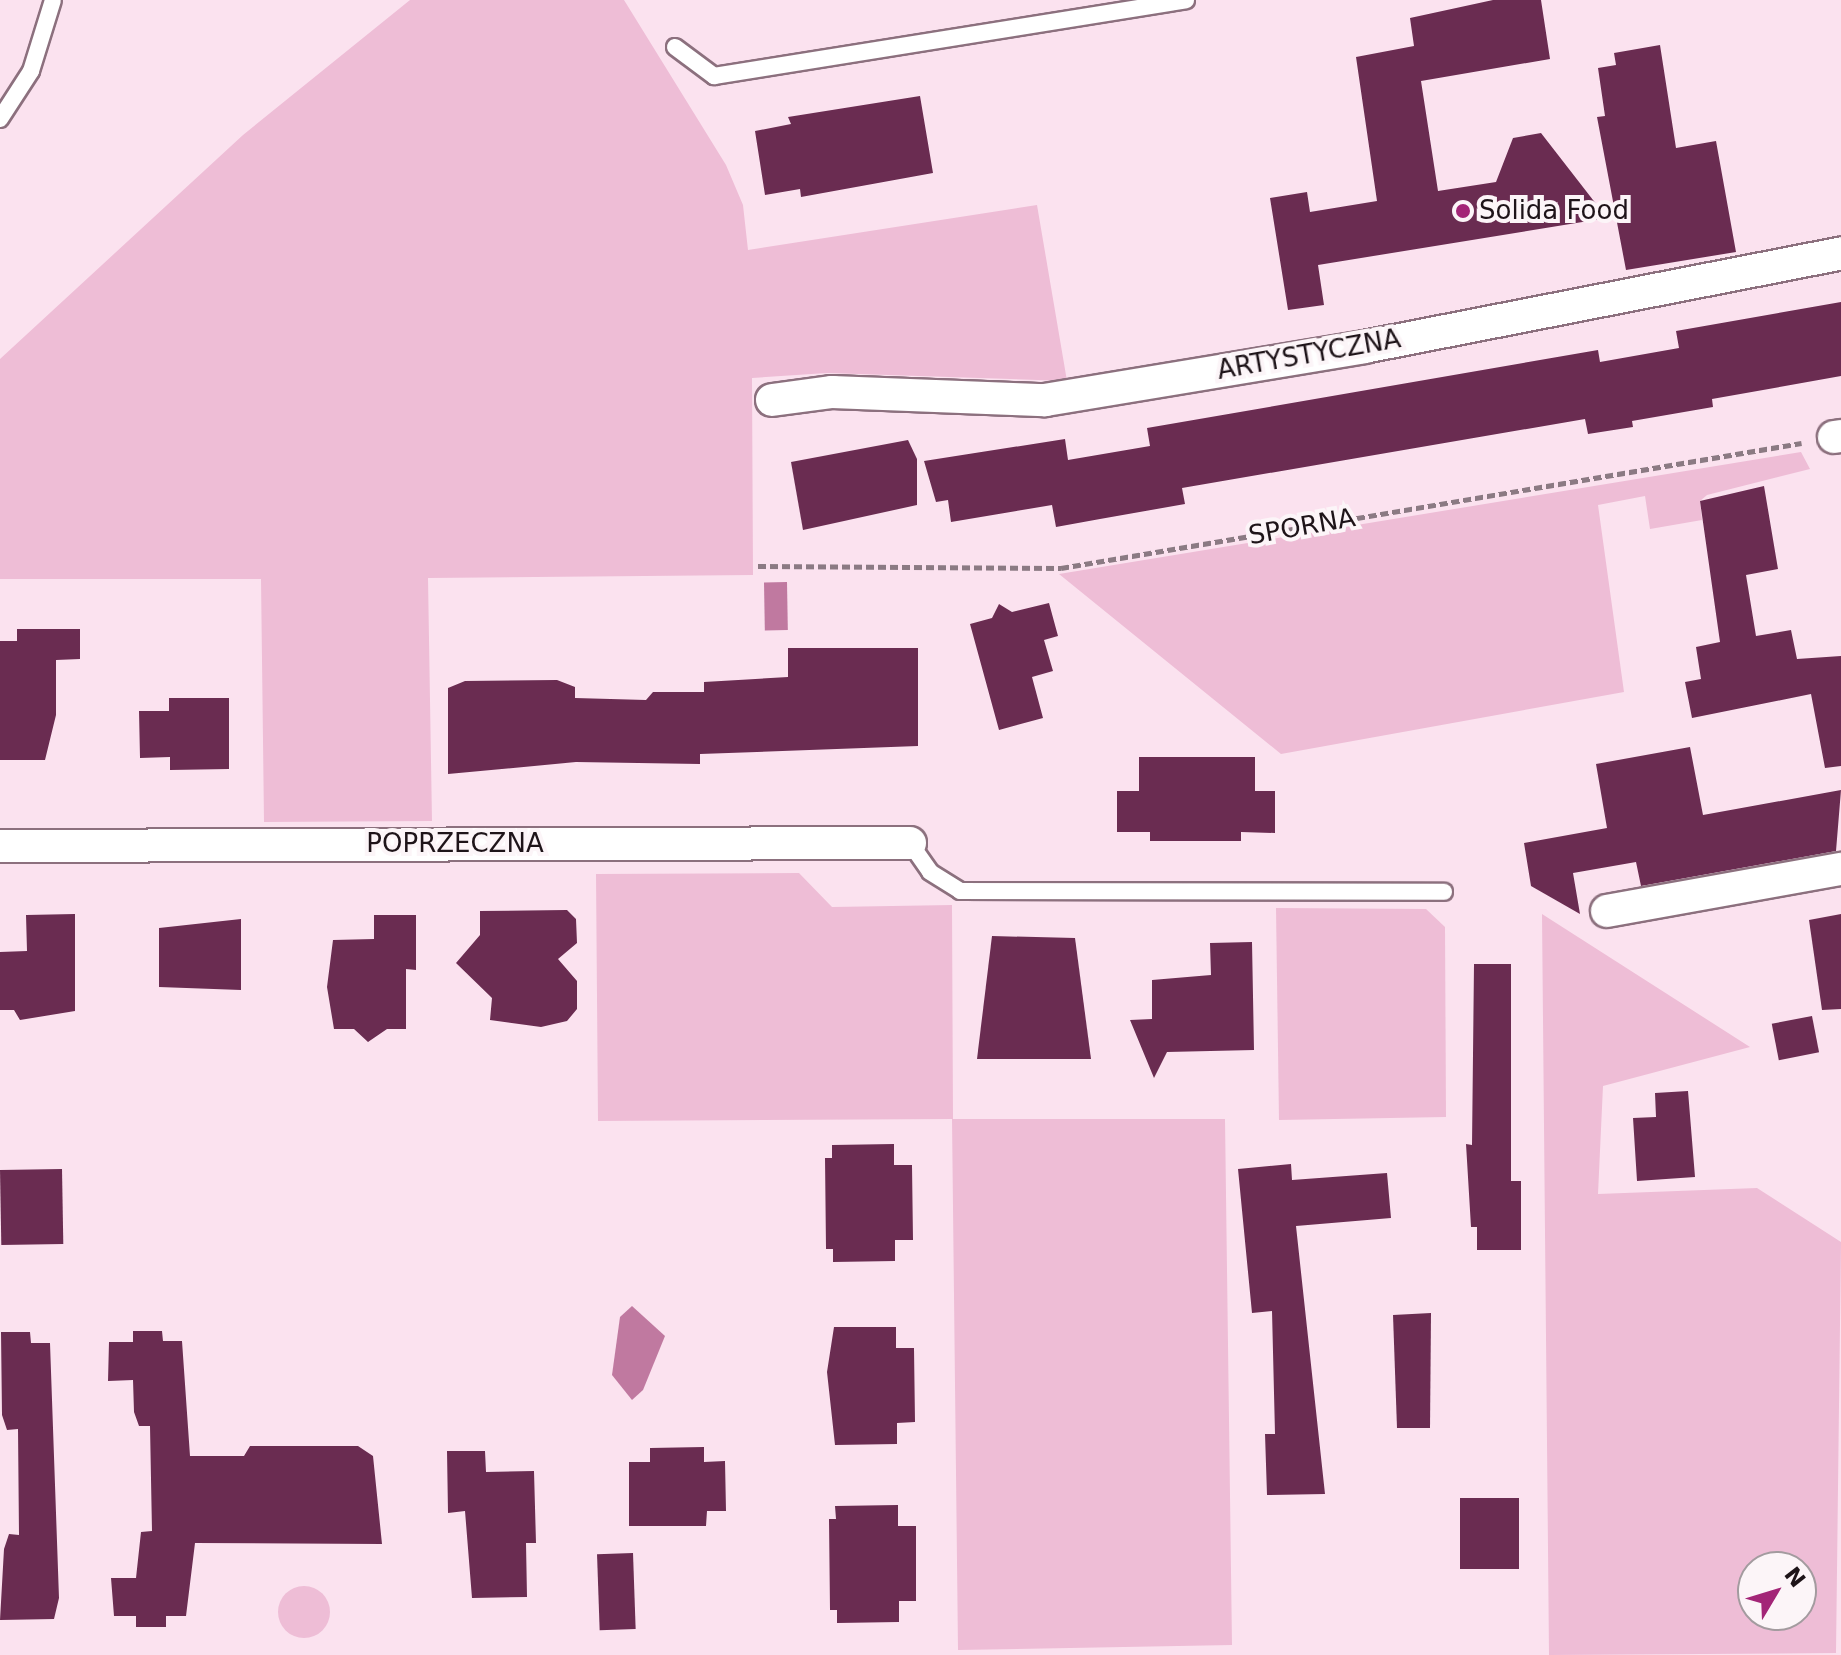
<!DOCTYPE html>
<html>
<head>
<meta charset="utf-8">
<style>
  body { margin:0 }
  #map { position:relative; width:1841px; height:1655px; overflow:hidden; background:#fbe2ef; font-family:"DejaVu Sans",sans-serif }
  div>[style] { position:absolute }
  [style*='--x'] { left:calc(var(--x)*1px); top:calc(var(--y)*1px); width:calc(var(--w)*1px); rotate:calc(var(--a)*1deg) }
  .green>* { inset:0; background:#eebdd6 }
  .round { border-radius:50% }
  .water>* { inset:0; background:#c079a0; transform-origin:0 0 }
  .building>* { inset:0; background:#6a2c51; transform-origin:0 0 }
  .path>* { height:5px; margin-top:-2.5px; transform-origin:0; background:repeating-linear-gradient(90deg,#8b7a83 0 8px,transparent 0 12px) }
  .roads { filter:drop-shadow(2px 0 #8c707e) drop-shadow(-2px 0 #8c707e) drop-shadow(0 2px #8c707e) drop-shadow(0 -2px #8c707e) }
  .service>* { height:16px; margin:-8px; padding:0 8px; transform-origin:8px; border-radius:8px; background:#fff }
  .minor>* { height:32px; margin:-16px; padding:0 16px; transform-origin:16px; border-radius:16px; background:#fff }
  .dots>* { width:22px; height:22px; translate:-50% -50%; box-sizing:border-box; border:4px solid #fcf5f8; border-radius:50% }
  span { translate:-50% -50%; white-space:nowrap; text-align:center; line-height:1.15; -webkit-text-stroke:8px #fcf5f8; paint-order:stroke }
  .poi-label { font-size:26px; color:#1e1419 }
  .left { translate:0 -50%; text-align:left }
  .street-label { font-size:26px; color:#1e1419 }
  .north { position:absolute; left:1737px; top:1551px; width:80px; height:80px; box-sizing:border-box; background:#fcf5f8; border:2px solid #a39b9f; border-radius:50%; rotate:52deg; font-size:22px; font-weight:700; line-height:32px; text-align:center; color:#1e1419 }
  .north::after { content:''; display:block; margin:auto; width:28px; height:36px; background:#a32577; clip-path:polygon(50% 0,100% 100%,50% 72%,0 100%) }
</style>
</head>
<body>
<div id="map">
  <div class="green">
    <i style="clip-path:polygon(410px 0,624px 0,726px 165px,743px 205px,748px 250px,1037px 205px,1067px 381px,827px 373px,752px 378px,753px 575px,428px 578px,432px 821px,264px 822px,261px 579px,0 579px,0 359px,243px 135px)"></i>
    <i style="clip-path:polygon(1801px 452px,1810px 469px,1707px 495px,1700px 501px,1702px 520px,1650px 529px,1645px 496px,1598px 505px,1624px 692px,1281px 754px,1059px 574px)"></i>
    <i style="clip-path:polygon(799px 873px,832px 907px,952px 905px,953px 1119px,1225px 1119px,1232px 1645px,958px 1650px,952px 1119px,598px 1121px,596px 874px)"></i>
    <i style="clip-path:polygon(1276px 908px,1426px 909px,1445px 927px,1446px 1117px,1279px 1120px)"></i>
    <i style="clip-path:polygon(evenodd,1542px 914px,1750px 1047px,1603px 1086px,1598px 1194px,1757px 1188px,1841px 1242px,1836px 1653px,1549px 1655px,1542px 914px,1753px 1567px,1801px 1567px,1801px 1615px,1753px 1615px,1753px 1567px)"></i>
    <i class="round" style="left:278px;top:1586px;width:52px;height:52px"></i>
  </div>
  <div class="water">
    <i style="left:787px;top:582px;width:48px;height:23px;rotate:89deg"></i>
    <i style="clip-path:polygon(632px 1306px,665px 1336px,643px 1390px,632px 1400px,612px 1375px,620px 1317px)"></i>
  </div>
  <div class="building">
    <i style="clip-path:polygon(1493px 0,1541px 0,1550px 59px,1421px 81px,1438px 191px,1496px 182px,1513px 138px,1541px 133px,1607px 218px,1318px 265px,1324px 305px,1288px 310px,1270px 198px,1307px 192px,1310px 212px,1377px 201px,1356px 57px,1414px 46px,1410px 18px)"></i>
    <i style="clip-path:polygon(1660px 45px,1676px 148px,1716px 141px,1736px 252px,1626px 270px,1597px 117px,1605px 116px,1598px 68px,1616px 65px,1614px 53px)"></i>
    <i style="clip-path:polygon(920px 96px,933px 173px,801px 197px,800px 189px,765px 195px,755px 131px,791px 124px,788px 117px)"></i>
    <i style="clip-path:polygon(1841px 302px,1841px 376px,1712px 399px,1713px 407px,1632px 421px,1633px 427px,1588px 434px,1585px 419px,1182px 488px,1185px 504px,1100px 519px,1056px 527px,1052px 505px,951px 522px,948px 500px,936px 502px,924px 461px,1065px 439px,1068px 460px,1150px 446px,1147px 428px,1598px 350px,1600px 362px,1679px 348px,1676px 331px)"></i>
    <i style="clip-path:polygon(908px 440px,917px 459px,917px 505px,803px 530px,791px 462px)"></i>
    <i style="clip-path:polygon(1764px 486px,1778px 569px,1746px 575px,1756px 636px,1791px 630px,1797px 659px,1841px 656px,1841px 766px,1825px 768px,1811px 694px,1692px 718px,1685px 682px,1701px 679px,1696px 647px,1720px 642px,1700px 501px)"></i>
    <i style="clip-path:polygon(1049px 603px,1058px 636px,1044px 640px,1053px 671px,1032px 677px,1043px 718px,999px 730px,970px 624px,992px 618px,999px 604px,1012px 612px)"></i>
    <i style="clip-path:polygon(17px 629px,80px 629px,80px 659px,56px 660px,56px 715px,45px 760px,0 760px,0 641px,17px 641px)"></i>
    <i style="clip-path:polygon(788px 648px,918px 648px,918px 746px,700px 754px,700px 764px,576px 762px,448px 774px,448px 688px,465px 681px,557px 680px,575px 687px,575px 698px,646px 700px,653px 692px,704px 692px,704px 682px,788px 677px)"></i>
    <i style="clip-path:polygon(169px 698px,229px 698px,229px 769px,170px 770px,170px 757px,140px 758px,139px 711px,169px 711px)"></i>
    <i style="clip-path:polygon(1690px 747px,1703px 815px,1841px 790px,1836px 851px,1641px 886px,1636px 862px,1573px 873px,1580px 914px,1531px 886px,1524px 843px,1607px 828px,1596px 764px)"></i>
    <i style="clip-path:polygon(1139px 757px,1255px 757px,1255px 791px,1275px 791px,1275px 833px,1241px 832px,1241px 841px,1150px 841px,1150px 832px,1117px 832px,1117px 791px,1139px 791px)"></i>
    <i style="clip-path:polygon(567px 910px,576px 919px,577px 943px,558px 959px,577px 981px,577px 1009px,567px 1021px,541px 1027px,490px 1020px,492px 998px,456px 963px,480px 935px,480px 911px)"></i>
    <i style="clip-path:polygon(75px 914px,75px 1011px,20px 1020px,14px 1010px,0 1010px,0 952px,27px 951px,26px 915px)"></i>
    <i style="clip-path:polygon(1841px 914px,1841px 1009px,1822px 1010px,1809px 920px)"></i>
    <i style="clip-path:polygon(374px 915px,416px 915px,416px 970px,406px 969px,406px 1029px,387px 1029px,368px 1042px,354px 1029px,334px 1029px,327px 987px,333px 940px,374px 939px)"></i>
    <i style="clip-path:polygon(241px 919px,241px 990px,159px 987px,159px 928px)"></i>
    <i style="clip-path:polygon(992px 936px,1075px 938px,1091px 1059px,977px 1059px)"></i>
    <i style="clip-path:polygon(1252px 942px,1254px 1050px,1167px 1052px,1154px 1078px,1130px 1020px,1152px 1019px,1152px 980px,1211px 975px,1210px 943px)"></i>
    <i style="clip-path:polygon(1474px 964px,1511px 964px,1511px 1181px,1521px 1181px,1521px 1250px,1477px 1250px,1477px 1227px,1471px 1227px,1466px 1144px,1472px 1145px)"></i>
    <i style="left:1812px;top:1016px;width:37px;height:41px;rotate:79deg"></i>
    <i style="clip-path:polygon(1688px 1091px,1695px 1177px,1637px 1181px,1633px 1118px,1656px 1117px,1655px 1093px)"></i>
    <i style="clip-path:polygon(894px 1144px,894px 1165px,912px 1165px,913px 1240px,895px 1240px,895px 1261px,833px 1262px,833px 1249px,826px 1249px,825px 1158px,832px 1158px,832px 1145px)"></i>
    <i style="clip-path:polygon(1291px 1164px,1292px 1180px,1387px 1173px,1391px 1218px,1296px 1226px,1325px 1494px,1267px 1495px,1265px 1434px,1275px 1434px,1272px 1311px,1252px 1313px,1238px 1169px)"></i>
    <i style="left:62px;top:1169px;width:75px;height:62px;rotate:89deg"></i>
    <i style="clip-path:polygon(1431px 1313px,1430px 1428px,1397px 1428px,1393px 1315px)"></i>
    <i style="clip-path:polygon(834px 1327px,896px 1327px,896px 1348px,914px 1348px,915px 1422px,897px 1423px,897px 1444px,835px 1445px,827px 1372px)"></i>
    <i style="clip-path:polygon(133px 1331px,162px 1331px,163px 1341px,182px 1341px,190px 1456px,244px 1456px,250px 1446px,358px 1446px,373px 1456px,382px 1544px,195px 1543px,186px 1616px,166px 1616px,166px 1627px,136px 1627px,136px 1616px,114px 1616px,111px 1578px,136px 1578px,141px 1532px,152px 1531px,150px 1426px,139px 1426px,134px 1412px,133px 1380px,108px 1381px,109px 1342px,133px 1342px)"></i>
    <i style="clip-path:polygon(1px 1332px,30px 1332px,31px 1343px,50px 1343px,59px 1598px,54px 1619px,0 1620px,4px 1549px,9px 1534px,19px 1535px,18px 1429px,7px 1430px,2px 1415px)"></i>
    <i style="clip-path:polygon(704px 1447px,704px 1462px,725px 1461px,726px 1511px,707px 1511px,706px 1526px,629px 1526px,629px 1462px,650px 1462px,650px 1448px)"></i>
    <i style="clip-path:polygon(447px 1451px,485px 1451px,486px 1472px,534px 1471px,536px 1543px,526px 1543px,527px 1597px,472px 1598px,465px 1511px,448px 1513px)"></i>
    <i style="left:1460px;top:1498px;width:59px;height:71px"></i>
    <i style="clip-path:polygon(898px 1505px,898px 1526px,916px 1526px,916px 1601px,899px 1601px,899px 1622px,837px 1623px,837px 1610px,830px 1610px,829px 1519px,836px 1519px,835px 1506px)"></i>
    <i style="left:633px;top:1553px;width:76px;height:36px;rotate:88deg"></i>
  </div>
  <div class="path">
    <i style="--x:758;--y:566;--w:303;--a:0.4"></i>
    <i style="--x:1061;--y:568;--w:751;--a:-9.58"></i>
  </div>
  <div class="roads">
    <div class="service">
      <i style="--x:675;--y:47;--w:49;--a:36.6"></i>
      <i style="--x:714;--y:76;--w:478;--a:-9.1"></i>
      <i style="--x:0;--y:119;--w:57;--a:-57.1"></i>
      <i style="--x:31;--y:71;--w:74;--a:-72.8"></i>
      <i style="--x:910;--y:843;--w:35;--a:55"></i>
      <i style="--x:930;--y:872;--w:36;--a:32"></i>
      <i style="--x:960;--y:891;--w:484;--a:0.1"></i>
    </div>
    <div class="minor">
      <i style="--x:772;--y:400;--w:61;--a:-7.6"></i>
      <i style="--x:832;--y:392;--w:213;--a:2.2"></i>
      <i style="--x:1045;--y:400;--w:323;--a:-9.4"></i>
      <i style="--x:1364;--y:347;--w:486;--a:-11.1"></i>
      <i style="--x:1834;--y:437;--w:7;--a:-8"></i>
      <i style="--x:0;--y:846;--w:910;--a:-0.19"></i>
      <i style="--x:1607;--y:911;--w:238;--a:-10.2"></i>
    </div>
  </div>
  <div class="dots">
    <i style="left:1463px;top:211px;background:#a32577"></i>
  </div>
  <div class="poi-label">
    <span class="left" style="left:1479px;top:211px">Solida Food</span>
  </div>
  <div class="street-label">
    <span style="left:1309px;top:355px;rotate:-10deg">ARTYSTYCZNA</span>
    <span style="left:1302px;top:527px;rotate:-10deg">SPORNA</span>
    <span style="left:455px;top:844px">POPRZECZNA</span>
  </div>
  <div class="north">N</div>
</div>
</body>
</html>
